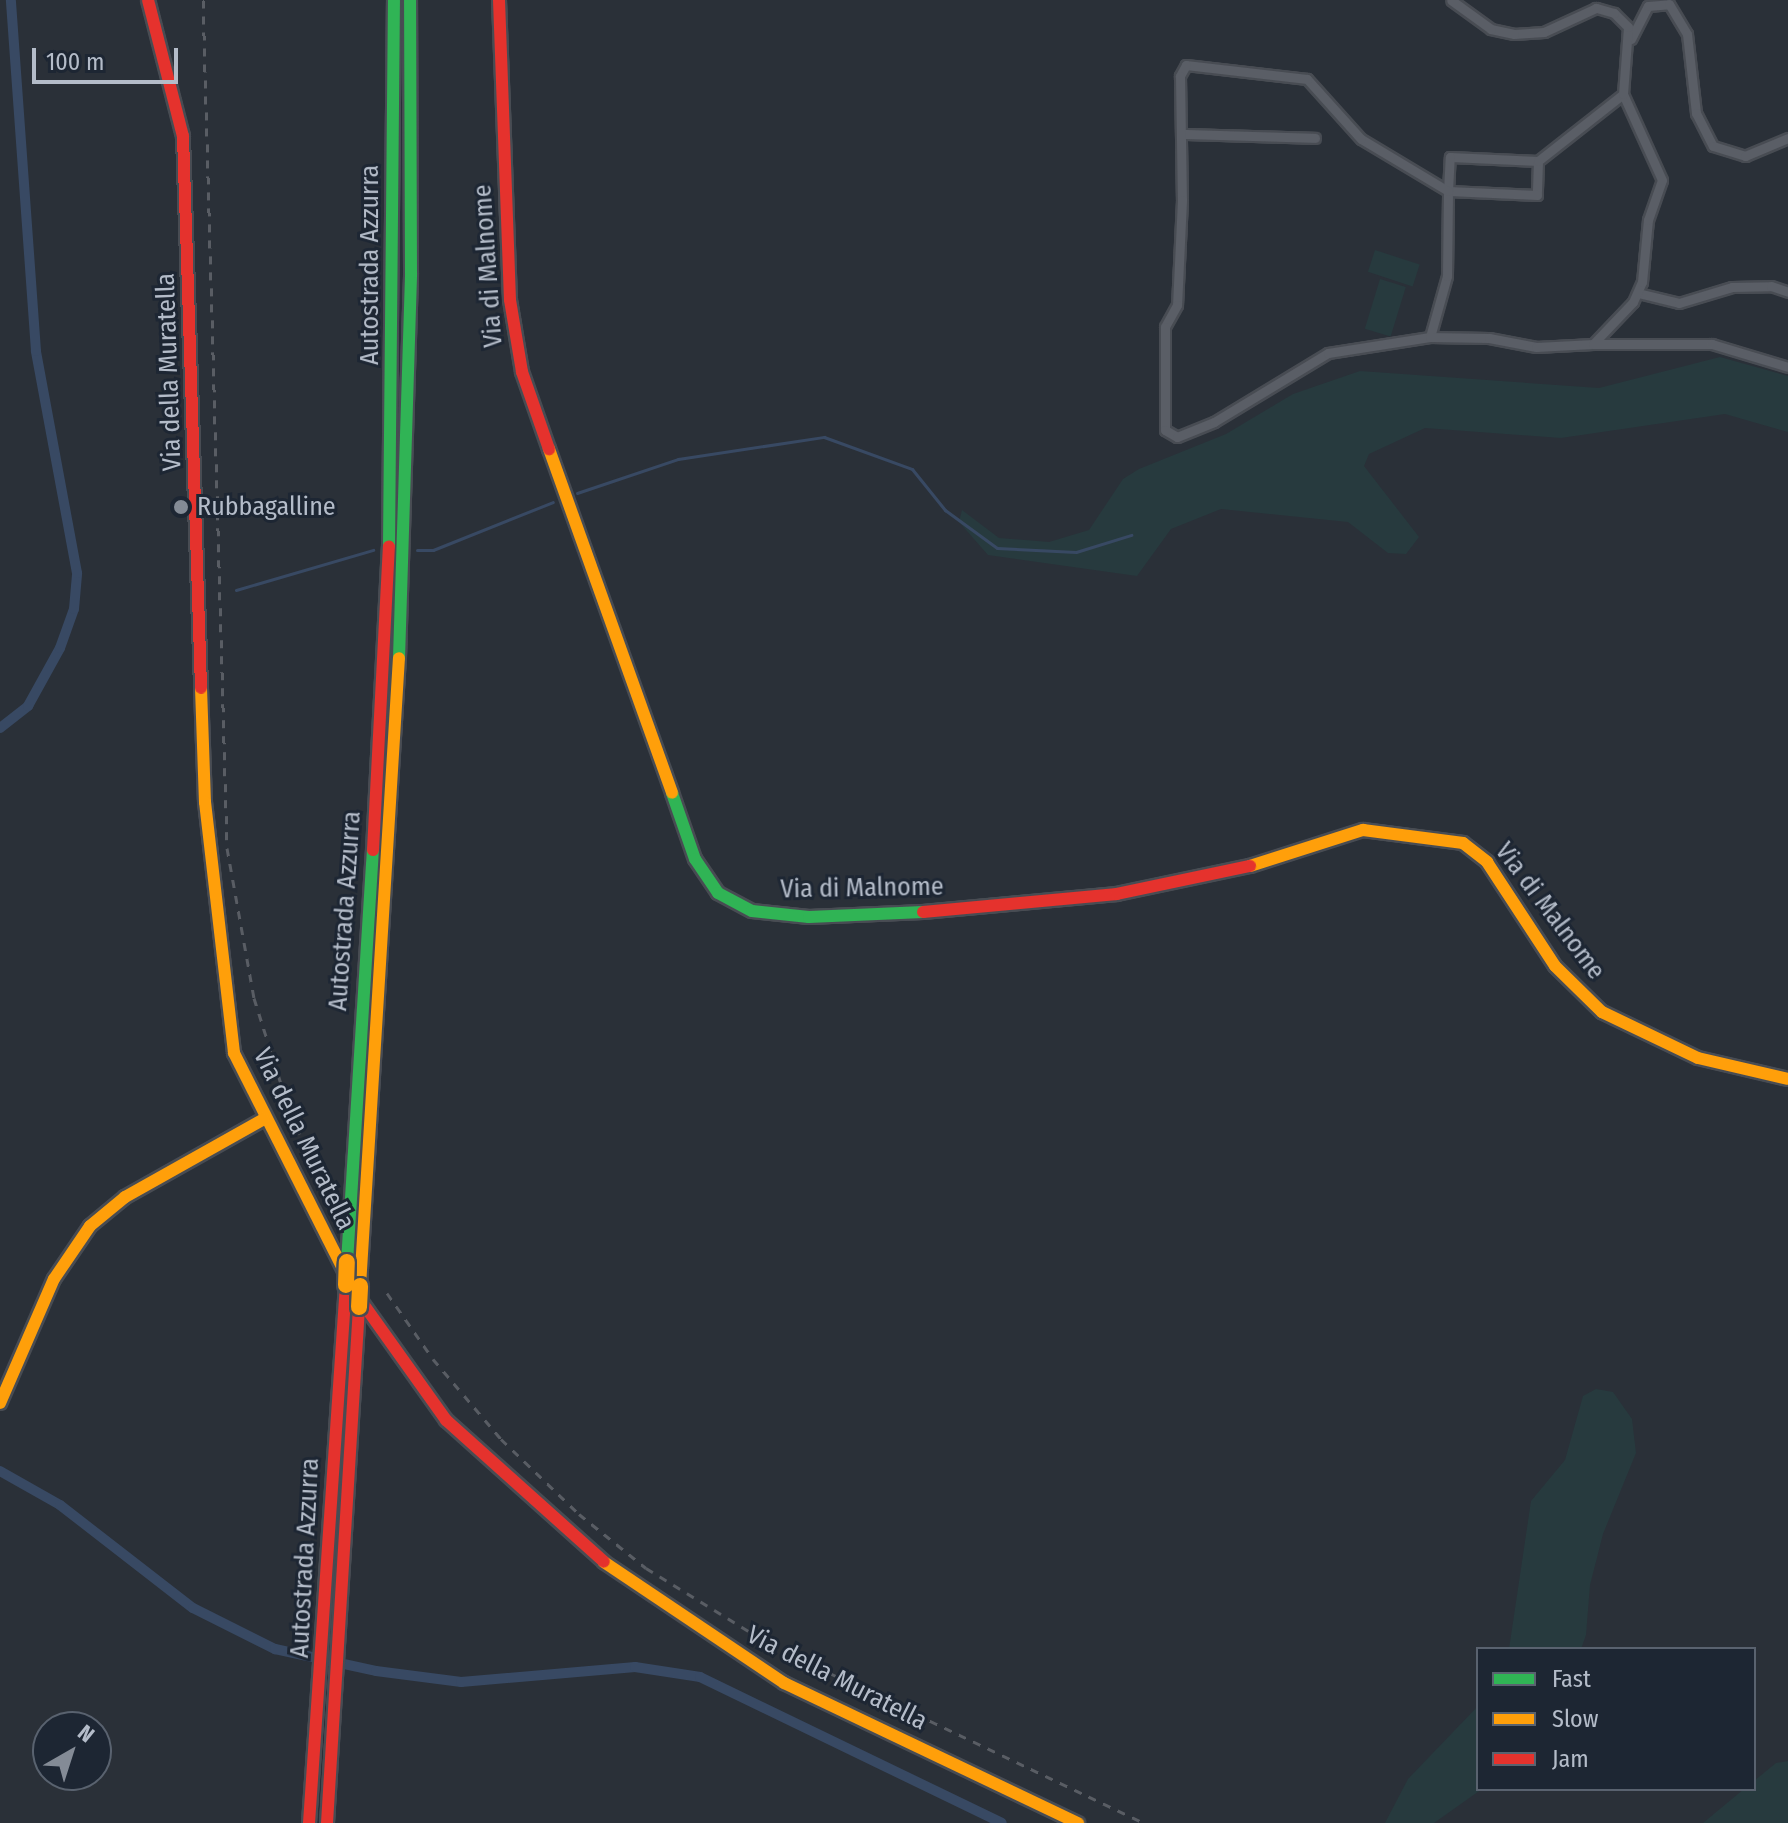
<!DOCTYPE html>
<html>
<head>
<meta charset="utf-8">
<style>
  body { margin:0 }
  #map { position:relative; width:1788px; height:1823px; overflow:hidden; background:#2a3038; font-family:"Fira Sans Condensed",sans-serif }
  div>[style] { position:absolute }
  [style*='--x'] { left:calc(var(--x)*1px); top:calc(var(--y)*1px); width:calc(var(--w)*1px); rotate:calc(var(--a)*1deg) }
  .green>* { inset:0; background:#273a3e; transform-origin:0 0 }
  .stream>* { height:3px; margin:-1.5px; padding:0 1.5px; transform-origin:1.5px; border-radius:1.5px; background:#384963 }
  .canal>* { height:10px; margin:-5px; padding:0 5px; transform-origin:5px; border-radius:5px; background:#384963 }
  .roads { filter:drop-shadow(2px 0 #484c53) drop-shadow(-2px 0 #484c53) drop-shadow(0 2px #484c53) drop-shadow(0 -2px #484c53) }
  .street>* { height:9px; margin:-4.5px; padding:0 4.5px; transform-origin:4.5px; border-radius:4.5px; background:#5a5e66 }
  .fast>* { height:12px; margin:-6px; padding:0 6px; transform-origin:6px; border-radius:6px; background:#30b455 }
  .slow>* { height:12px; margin:-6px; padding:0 6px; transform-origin:6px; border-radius:6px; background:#ff9f0a }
  .jam>* { height:12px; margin:-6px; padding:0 6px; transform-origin:6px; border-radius:6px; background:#e5322d }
  .rail>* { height:3px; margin-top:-1.5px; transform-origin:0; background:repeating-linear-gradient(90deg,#595d64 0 8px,transparent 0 16px) }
  .bridges { filter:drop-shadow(2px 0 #474c53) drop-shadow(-2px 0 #474c53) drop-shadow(0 2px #474c53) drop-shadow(0 -2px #474c53) }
  .slow-bridge>* { height:16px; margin:-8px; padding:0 8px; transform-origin:8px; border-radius:8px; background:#ff9f0a }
  .dots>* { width:22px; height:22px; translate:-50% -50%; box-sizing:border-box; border:4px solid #1d2633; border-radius:50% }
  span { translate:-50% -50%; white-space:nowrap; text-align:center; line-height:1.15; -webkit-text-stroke:6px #1d2633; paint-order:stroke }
  .street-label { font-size:26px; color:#b4bcc9 }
  .poi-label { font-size:26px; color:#b4bcc9 }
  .left { translate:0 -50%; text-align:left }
  .legend { position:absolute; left:1476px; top:1647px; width:280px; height:144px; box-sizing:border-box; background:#1d2633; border:2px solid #59626f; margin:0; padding:10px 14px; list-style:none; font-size:24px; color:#b4bcc9 }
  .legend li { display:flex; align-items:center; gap:16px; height:40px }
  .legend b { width:40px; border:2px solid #59626f }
  .north { position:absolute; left:32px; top:1711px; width:80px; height:80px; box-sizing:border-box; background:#1d2633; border:2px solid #59626f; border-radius:50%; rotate:39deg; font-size:22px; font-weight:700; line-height:32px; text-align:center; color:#b4bcc9 }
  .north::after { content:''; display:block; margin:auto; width:28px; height:36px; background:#848b96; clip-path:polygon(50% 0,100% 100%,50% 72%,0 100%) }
  .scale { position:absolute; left:32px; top:48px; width:146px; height:36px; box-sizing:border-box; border:4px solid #b4bcc9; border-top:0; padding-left:10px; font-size:24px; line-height:28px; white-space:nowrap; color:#b4bcc9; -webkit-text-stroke:6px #1d2633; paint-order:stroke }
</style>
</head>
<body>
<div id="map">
  <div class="green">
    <i style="left:1375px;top:250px;width:47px;height:23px;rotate:18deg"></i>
    <i style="left:1380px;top:279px;width:27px;height:52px;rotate:17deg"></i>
    <i style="clip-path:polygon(1720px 357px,1788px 376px,1788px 432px,1725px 414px,1561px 438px,1425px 428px,1369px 454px,1364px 466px,1419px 537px,1406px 554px,1388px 553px,1348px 522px,1221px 509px,1171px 529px,1137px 576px,988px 555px,959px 522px,962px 510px,999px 538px,1049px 542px,1089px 530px,1123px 479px,1139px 469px,1226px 434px,1293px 394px,1360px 371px,1599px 388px)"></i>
    <i style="clip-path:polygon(1596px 1389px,1613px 1392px,1632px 1419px,1636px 1453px,1603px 1534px,1590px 1585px,1586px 1635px,1581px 1649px,1509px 1649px,1531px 1501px,1565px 1460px,1583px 1396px)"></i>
    <i style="clip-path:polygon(1478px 1706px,1482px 1789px,1434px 1823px,1385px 1823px,1408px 1779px)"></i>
    <i style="clip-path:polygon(1788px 1761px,1788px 1823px,1703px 1823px,1744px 1789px,1754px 1789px,1754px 1781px,1776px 1763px)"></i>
  </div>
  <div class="stream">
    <i style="--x:577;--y:493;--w:107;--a:-18.6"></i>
    <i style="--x:678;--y:459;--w:148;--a:-8.6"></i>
    <i style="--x:824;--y:437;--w:94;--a:20"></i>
    <i style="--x:912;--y:469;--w:53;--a:51.2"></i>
    <i style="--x:945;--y:510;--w:64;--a:36.2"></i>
    <i style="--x:997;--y:548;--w:79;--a:2.9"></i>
    <i style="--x:1076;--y:552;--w:58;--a:-17.2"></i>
    <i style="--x:417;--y:550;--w:16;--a:0"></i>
    <i style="--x:433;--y:550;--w:129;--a:-21.8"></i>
    <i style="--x:236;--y:590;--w:143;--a:-16.3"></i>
  </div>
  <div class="canal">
    <i style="--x:0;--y:728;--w:36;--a:-38"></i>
    <i style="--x:28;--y:706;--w:66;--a:-61.1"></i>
    <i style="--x:60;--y:648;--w:41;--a:-70.3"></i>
    <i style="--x:74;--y:609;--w:36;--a:-85"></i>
    <i style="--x:77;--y:573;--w:226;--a:-100.5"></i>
    <i style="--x:36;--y:351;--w:352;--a:-94.1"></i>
    <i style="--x:0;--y:1471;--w:69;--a:29.5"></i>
    <i style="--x:60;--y:1505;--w:168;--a:37.8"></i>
    <i style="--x:193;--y:1608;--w:92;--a:26.6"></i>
    <i style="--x:275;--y:1649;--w:103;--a:12.3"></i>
    <i style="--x:376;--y:1671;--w:86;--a:7.4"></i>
    <i style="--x:461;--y:1682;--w:175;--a:-4.9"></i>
    <i style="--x:635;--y:1667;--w:66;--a:8.7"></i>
    <i style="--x:700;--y:1677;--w:335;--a:25.8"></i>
  </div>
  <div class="roads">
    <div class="street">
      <i style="--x:1631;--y:39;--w:37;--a:-63"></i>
      <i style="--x:1648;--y:6;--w:21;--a:-5"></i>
      <i style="--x:1669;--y:4;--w:35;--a:59"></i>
      <i style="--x:1687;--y:34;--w:80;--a:83.5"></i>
      <i style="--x:1696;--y:113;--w:37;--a:63"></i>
      <i style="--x:1713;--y:146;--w:34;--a:17"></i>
      <i style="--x:1745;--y:156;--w:47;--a:-22.7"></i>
      <i style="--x:1182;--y:134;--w:133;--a:1.7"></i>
      <i style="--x:1450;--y:157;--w:88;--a:2.6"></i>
      <i style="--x:1538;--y:161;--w:34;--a:92"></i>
      <i style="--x:1537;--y:195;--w:89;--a:-177.4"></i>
      <i style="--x:1448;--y:191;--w:34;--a:-87"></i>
      <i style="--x:1538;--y:161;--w:108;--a:-38.2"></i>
      <i style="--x:1638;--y:293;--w:42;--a:13.7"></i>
      <i style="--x:1679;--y:303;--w:55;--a:-16.8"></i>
      <i style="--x:1732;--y:287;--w:39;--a:-1"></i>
      <i style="--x:1771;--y:286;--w:18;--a:19"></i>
      <i style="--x:1430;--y:337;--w:63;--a:-74.4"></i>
      <i style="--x:1447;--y:276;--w:85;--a:-89.3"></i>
      <i style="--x:1448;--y:191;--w:101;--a:-149.1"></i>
      <i style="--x:1361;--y:139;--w:81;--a:-132"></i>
      <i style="--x:1307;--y:79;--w:122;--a:-173.4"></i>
      <i style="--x:1186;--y:65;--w:13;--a:119"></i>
      <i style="--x:1180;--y:76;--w:124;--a:89.1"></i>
      <i style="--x:1182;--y:200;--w:105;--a:92.7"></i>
      <i style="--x:1177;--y:305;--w:25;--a:119"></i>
      <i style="--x:1165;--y:327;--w:103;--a:90"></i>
      <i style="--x:1165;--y:430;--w:14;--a:30"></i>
      <i style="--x:1177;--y:437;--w:40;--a:-22"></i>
      <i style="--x:1214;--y:422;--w:133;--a:-31.2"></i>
      <i style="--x:1328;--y:353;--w:103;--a:-8.9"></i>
      <i style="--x:1430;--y:337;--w:59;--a:1"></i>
      <i style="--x:1489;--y:338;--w:48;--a:10.8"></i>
      <i style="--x:1536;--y:347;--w:57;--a:-3"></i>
      <i style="--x:1593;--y:344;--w:58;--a:-46.4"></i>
      <i style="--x:1633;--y:302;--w:22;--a:-66"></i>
      <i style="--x:1642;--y:282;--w:62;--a:-84.5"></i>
      <i style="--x:1648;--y:220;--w:42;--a:-70.7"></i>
      <i style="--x:1662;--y:180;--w:94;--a:-114.4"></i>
      <i style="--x:1623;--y:94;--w:67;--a:-85.7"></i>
      <i style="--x:1628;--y:27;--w:20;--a:-135"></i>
      <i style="--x:1614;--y:13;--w:19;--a:-164"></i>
      <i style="--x:1596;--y:8;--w:57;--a:155.2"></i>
      <i style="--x:1544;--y:32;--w:30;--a:176"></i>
      <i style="--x:1514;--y:34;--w:24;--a:-168"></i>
      <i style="--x:1491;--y:29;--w:49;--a:-144.1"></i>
      <i style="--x:1593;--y:344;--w:119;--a:0"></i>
      <i style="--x:1712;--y:344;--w:79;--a:16.8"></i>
    </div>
    <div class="fast">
      <i style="--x:389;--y:546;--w:546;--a:-89.48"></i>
      <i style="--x:399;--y:658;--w:385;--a:-88.2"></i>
      <i style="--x:411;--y:273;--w:273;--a:-90.2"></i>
      <i style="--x:672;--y:793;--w:70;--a:70.8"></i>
      <i style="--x:695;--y:859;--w:41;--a:55.9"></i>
      <i style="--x:718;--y:893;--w:38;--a:28"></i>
      <i style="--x:752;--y:911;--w:57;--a:6"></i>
      <i style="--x:809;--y:917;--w:114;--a:-2.5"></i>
      <i style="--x:347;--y:1262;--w:413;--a:-86.4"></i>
    </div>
    <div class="slow">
      <i style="--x:549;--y:449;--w:365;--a:70.3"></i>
      <i style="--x:201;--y:688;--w:114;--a:88"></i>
      <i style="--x:205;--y:802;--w:253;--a:83.4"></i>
      <i style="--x:234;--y:1053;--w:249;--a:63.2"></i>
      <i style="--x:1250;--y:866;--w:119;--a:-17.7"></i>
      <i style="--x:1363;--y:830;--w:101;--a:7.4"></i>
      <i style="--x:1463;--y:843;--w:31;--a:38"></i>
      <i style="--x:1487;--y:862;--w:124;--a:56.8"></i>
      <i style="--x:1555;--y:966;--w:66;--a:44.4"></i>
      <i style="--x:1602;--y:1012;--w:106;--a:25.6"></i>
      <i style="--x:1698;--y:1058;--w:92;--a:13.1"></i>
      <i style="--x:360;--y:1286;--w:629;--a:-86.45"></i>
      <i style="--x:0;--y:1403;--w:135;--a:-66.5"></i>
      <i style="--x:54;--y:1279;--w:64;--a:-55.8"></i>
      <i style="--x:90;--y:1226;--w:45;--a:-39.6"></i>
      <i style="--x:125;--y:1197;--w:159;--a:-29.3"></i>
      <i style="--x:604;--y:1562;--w:217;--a:33.9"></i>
      <i style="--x:784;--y:1683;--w:326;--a:25.5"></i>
    </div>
    <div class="jam">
      <i style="--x:148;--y:0;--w:140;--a:75.6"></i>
      <i style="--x:183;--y:136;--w:552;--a:88.13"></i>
      <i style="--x:499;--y:0;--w:300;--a:87.9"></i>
      <i style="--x:510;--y:300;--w:73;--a:80.5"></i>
      <i style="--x:522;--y:372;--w:82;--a:70.7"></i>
      <i style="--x:373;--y:850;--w:304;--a:-87"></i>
      <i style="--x:923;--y:912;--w:195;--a:-5.3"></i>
      <i style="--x:1117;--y:894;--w:136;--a:-11.9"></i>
      <i style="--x:359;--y:1298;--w:150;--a:54.5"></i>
      <i style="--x:446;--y:1420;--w:212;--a:41.9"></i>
      <i style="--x:309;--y:1823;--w:539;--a:-86.07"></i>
      <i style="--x:327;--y:1823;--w:517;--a:-86.45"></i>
    </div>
  </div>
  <div class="rail">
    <i style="--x:203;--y:0;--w:848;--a:88.38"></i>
    <i style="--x:227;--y:848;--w:152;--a:79.8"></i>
    <i style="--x:254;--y:998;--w:120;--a:72.5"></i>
    <i style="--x:290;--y:1112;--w:97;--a:66.3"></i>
    <i style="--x:387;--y:1293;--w:80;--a:55.1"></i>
    <i style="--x:433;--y:1359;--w:105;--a:49.6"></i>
    <i style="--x:501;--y:1439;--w:108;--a:43.9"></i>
    <i style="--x:579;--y:1514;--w:86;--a:38.9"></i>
    <i style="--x:646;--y:1568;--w:147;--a:31.6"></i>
    <i style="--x:771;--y:1645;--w:413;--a:25.5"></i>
  </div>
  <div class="bridges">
    <div class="slow-bridge">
      <i style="--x:346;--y:1285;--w:23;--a:-88"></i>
      <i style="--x:359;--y:1307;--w:21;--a:-87"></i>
    </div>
  </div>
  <div class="dots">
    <i style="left:181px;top:507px;background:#848b96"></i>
  </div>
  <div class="street-label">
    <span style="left:370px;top:265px;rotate:-90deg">Autostrada Azzurra</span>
    <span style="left:488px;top:266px;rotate:-94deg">Via di Malnome</span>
    <span style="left:169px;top:372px;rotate:-92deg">Via della Muratella</span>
    <span style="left:862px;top:888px;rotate:-1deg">Via di Malnome</span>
    <span style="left:345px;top:911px;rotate:-86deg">Autostrada Azzurra</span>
    <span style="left:1550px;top:911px;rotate:53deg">Via di Malnome</span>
    <span style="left:304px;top:1139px;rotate:64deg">Via della Muratella</span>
    <span style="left:305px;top:1558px;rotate:-87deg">Autostrada Azzurra</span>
    <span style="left:837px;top:1678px;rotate:27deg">Via della Muratella</span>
  </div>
  <div class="poi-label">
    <span class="left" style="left:197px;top:507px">Rubbagalline</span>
  </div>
  <ul class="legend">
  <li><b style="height:10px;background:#30b455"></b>Fast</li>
  <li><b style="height:10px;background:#ff9f0a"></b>Slow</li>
  <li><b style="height:10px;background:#e5322d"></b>Jam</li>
  </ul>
  <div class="north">N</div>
  <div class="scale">100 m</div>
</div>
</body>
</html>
